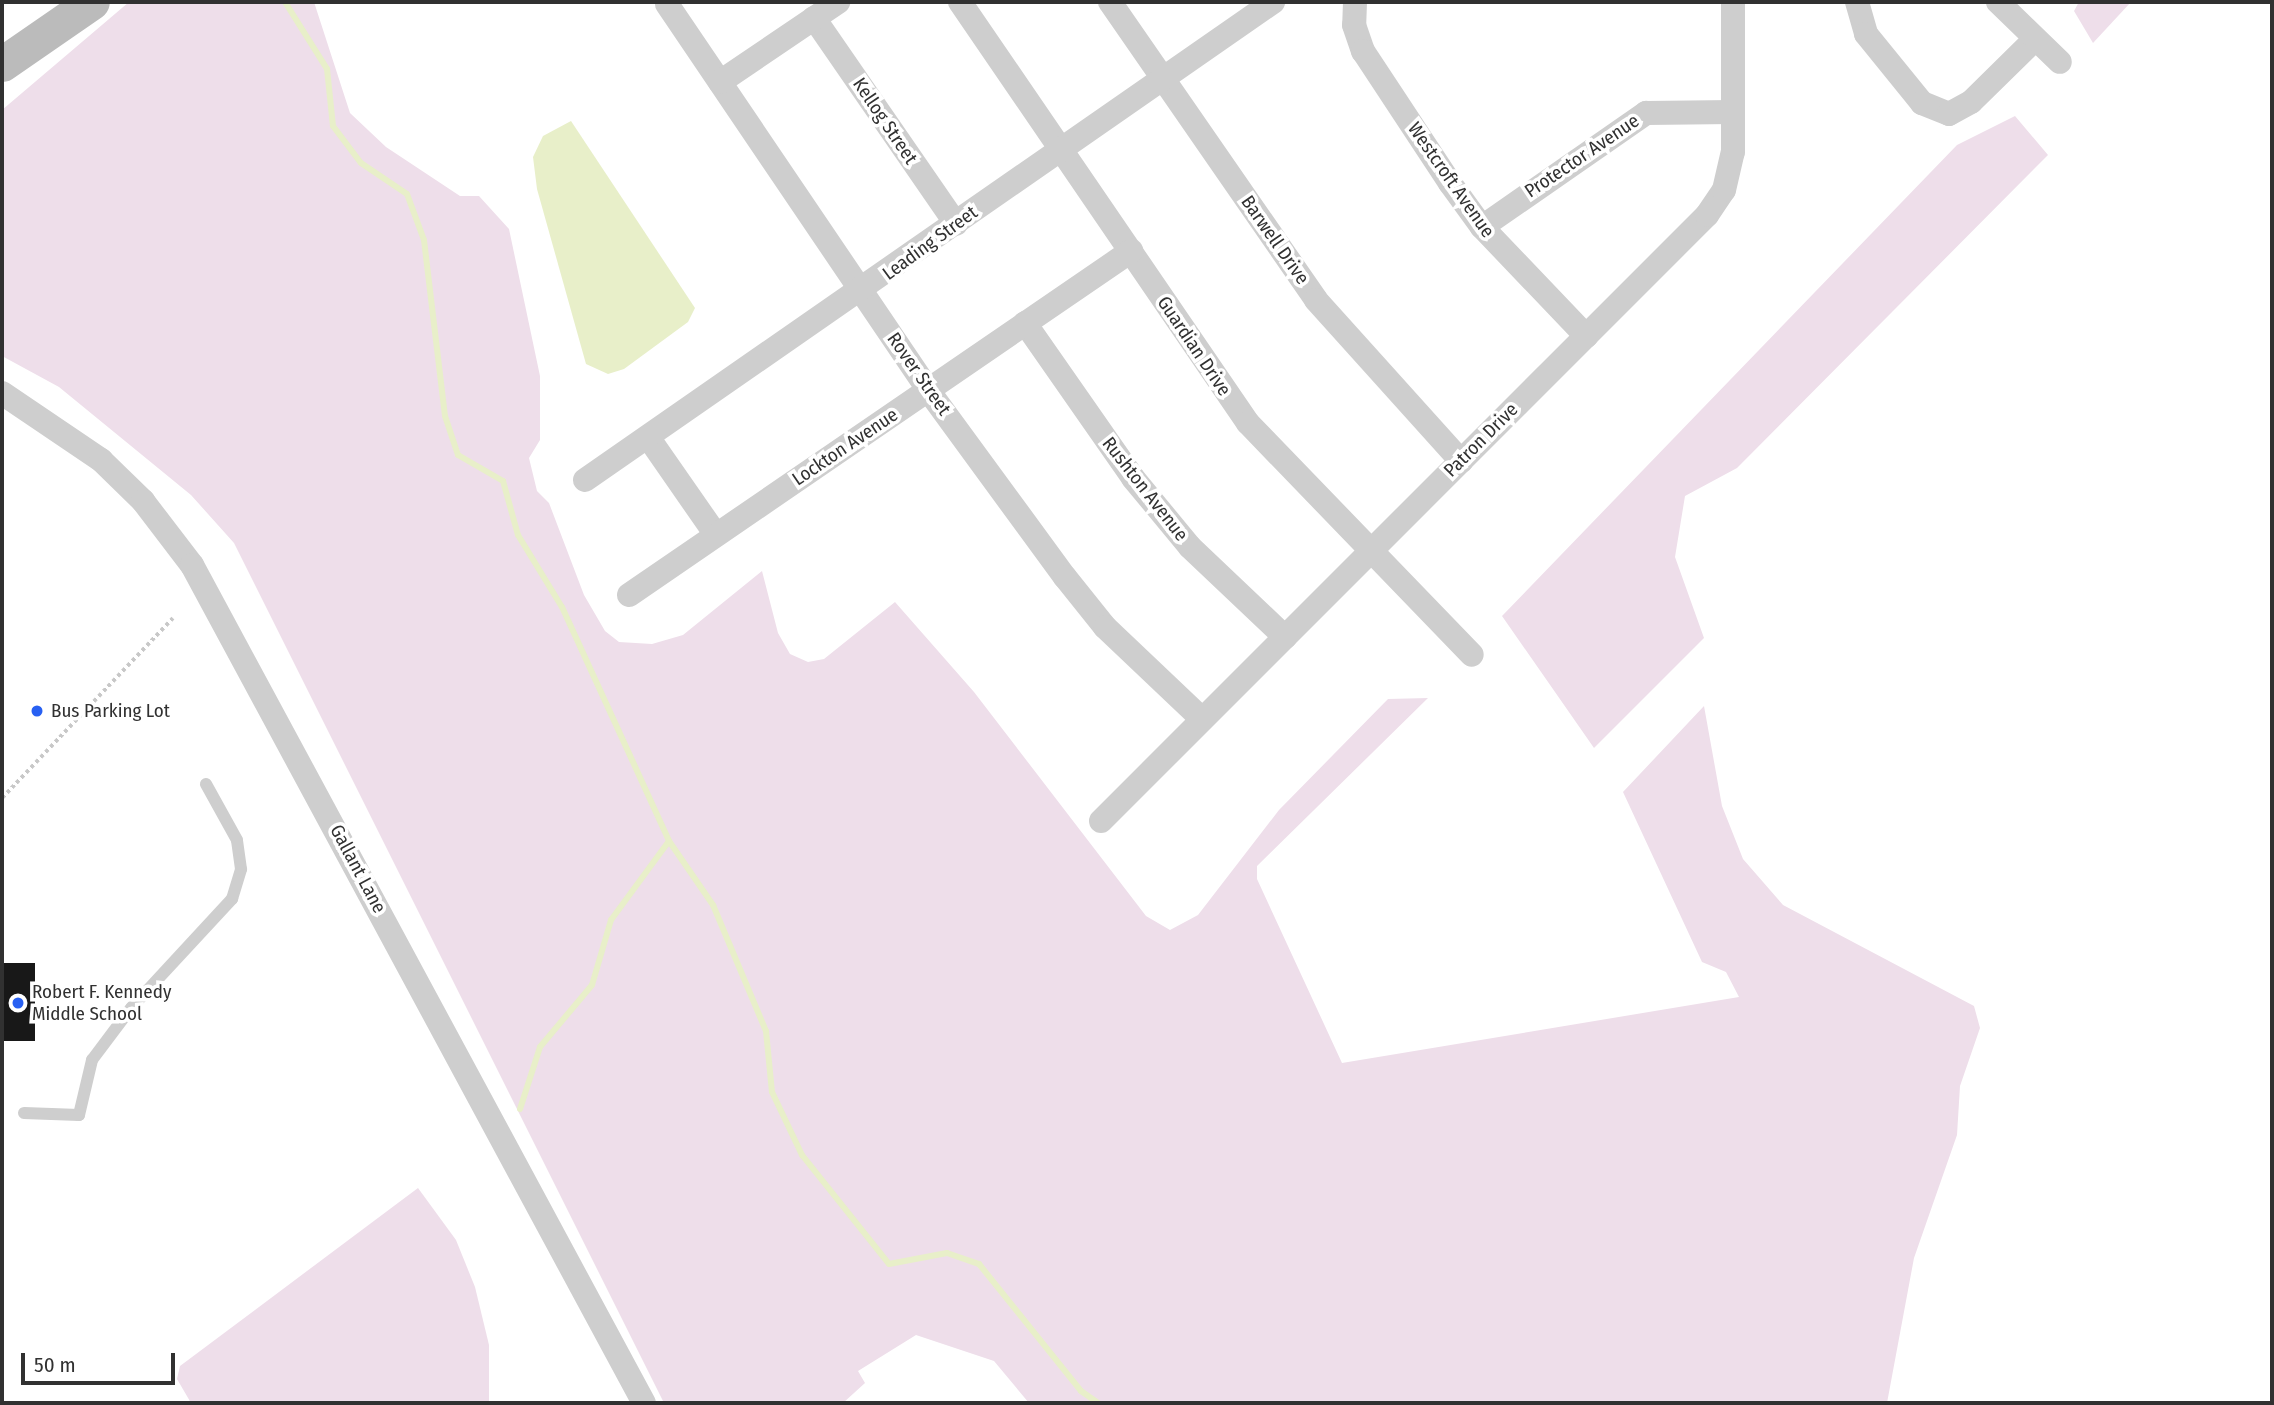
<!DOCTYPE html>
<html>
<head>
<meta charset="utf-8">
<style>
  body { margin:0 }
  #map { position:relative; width:2274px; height:1405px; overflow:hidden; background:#fff; font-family:"Fira Sans Condensed",sans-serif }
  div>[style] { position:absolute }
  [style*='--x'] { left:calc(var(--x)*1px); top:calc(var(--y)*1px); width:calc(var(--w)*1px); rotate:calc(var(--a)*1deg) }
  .green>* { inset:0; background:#eedeea }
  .water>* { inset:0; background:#e8efc9 }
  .stream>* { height:6px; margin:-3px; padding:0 3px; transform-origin:3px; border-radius:3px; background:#e8efc9 }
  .building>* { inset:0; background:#181818; transform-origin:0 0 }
  .path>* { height:3.5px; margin-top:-1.75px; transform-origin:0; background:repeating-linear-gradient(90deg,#c8c8c8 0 3.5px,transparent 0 7px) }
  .service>* { height:12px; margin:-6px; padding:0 6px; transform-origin:6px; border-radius:6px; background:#cecece }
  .minor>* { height:24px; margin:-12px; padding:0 12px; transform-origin:12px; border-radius:12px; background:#cecece }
  .secondary>* { height:35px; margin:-17.5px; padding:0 17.5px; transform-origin:17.5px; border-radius:17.5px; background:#bbb }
  .dots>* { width:19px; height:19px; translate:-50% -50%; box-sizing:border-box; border:4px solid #fff; border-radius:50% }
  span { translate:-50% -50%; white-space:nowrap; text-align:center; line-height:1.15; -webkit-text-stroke:7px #fff; paint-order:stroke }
  .street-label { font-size:19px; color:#313131 }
  .poi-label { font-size:19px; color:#313131 }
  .left { translate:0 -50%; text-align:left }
  .frame { position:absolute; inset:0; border:4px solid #313131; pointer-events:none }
  .scale { position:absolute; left:21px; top:1353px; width:154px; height:32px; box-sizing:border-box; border:4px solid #313131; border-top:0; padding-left:9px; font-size:21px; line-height:24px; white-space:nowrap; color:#313131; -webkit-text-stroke:5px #fff; paint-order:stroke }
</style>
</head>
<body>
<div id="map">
  <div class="green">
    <i style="clip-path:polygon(129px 2px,314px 2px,350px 113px,386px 147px,460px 196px,479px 196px,509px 229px,540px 376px,540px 440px,529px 458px,537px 491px,549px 503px,584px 595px,605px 631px,619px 642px,652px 644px,683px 635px,762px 571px,778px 633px,790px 654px,808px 662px,824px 659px,895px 602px,974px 692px,1146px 916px,1170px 930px,1198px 915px,1279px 810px,1388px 699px,1428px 698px,1257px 866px,1257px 879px,1342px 1063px,1739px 997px,1726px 972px,1702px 962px,1623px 792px,1704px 706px,1722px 806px,1743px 859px,1783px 905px,1974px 1006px,1980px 1028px,1960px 1086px,1957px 1135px,1914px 1258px,1887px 1403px,1029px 1403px,994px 1361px,916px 1335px,858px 1371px,865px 1383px,843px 1403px,664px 1403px,234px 543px,191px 495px,59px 387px,2px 356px,2px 110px)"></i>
    <i style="clip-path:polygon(2079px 2px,2131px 2px,2093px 43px,2074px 11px)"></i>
    <i style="clip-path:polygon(2015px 116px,2048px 155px,1737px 468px,1685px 496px,1675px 557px,1704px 638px,1594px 748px,1502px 616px,1957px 145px)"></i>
    <i style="clip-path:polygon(418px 1188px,456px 1240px,475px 1287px,489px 1345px,489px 1403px,191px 1403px,177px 1379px,180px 1366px)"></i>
  </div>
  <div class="water">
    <i style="clip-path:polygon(571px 121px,695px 308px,688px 322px,624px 369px,608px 374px,586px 364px,537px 189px,533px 157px,543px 136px)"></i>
  </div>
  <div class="stream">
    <i style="--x:285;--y:2;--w:79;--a:57.9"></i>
    <i style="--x:327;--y:69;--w:57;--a:84"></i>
    <i style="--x:333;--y:126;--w:46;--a:52.9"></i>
    <i style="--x:361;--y:163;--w:55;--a:34"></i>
    <i style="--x:407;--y:194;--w:49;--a:69.7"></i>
    <i style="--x:424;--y:240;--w:177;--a:83.2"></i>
    <i style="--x:445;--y:416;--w:41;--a:71.6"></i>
    <i style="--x:458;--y:455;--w:52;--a:30"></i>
    <i style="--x:503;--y:481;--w:56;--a:74.5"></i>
    <i style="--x:518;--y:535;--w:84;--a:58.6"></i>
    <i style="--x:562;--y:607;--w:257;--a:65.4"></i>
    <i style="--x:669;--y:841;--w:78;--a:55.5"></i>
    <i style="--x:713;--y:905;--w:137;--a:67.2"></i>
    <i style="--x:766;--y:1031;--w:61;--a:84.4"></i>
    <i style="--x:772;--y:1092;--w:70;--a:64.5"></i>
    <i style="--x:802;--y:1155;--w:139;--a:51.4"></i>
    <i style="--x:889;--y:1264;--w:59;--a:-10.7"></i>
    <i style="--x:947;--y:1253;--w:34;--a:19"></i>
    <i style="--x:979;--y:1264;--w:163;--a:51.2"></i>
    <i style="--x:1081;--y:1391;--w:21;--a:35"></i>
    <i style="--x:520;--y:1109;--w:65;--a:-72.1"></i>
    <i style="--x:540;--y:1047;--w:81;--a:-50"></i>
    <i style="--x:592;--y:985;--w:68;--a:-73.7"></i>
    <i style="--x:611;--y:920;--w:98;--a:-53.7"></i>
  </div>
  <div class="building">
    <i style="left:35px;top:963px;width:78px;height:33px;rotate:90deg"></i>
  </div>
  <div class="path">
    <i style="--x:2;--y:798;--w:248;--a:-46.5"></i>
  </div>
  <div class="service">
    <i style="--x:24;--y:1113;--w:55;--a:2.1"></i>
    <i style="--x:79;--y:1115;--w:57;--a:-76.7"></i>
    <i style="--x:92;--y:1060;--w:65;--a:-53.1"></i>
    <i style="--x:131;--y:1008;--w:149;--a:-47.2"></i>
    <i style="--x:232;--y:899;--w:31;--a:-73"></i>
    <i style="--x:241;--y:869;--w:29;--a:-98"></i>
    <i style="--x:237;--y:840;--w:64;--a:-119"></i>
  </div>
  <div class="minor">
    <i style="--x:960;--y:2;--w:510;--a:55.62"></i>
    <i style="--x:1248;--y:423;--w:322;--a:46"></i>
    <i style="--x:1110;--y:2;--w:362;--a:55.3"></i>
    <i style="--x:1316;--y:300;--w:217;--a:48"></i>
    <i style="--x:1355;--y:2;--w:23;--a:92"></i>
    <i style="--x:1354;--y:25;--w:28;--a:71"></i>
    <i style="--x:1363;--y:51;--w:158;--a:56.6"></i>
    <i style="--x:1450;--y:183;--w:54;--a:54"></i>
    <i style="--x:1482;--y:227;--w:151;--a:46.3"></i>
    <i style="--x:1857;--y:2;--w:33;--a:74"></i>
    <i style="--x:1866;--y:34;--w:89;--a:50.9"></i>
    <i style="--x:1922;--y:103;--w:29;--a:22"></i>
    <i style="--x:1949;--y:114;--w:25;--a:-29"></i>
    <i style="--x:1971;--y:102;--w:90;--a:-44.5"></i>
    <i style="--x:1998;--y:2;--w:86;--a:44.1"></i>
    <i style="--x:667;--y:4;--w:466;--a:55.9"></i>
    <i style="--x:928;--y:390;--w:232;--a:53.8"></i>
    <i style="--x:1065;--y:577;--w:64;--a:51.3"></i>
    <i style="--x:1105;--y:627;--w:134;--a:43.5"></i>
    <i style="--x:814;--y:18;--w:250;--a:55.4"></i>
    <i style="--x:720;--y:82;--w:143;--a:-34.1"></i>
    <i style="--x:1482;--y:227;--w:200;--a:-34.8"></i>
    <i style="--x:1646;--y:113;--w:87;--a:-0.7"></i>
    <i style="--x:1025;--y:323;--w:189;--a:55.1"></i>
    <i style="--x:1133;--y:478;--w:89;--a:50.4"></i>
    <i style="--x:1190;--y:547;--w:131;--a:43.5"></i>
    <i style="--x:2;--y:393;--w:120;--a:34.1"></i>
    <i style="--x:101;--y:460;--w:59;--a:44.3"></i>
    <i style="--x:143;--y:501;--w:81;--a:52.6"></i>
    <i style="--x:192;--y:565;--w:952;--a:61.66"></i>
    <i style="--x:648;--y:437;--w:119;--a:55.2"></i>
    <i style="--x:585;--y:480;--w:838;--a:-34.79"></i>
    <i style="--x:629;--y:595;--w:609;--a:-34.42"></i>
    <i style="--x:1101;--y:821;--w:857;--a:-45"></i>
    <i style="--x:1707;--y:215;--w:30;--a:-56"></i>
    <i style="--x:1724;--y:190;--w:39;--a:-77"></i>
    <i style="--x:1733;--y:152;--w:150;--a:-90"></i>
  </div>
  <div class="secondary">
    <i style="--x:2;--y:64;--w:109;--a:-34.6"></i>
  </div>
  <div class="dots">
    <i style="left:37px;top:711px;background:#2860f2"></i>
    <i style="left:18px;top:1003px;background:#2860f2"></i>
  </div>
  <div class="street-label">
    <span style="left:885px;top:121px;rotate:56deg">Kellog Street</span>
    <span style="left:1582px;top:156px;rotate:-34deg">Protector Avenue</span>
    <span style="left:1451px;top:180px;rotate:55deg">Westcroft Avenue</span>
    <span style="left:1275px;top:240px;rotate:55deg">Barwell Drive</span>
    <span style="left:930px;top:243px;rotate:-36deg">Leading Street</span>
    <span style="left:1194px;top:346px;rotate:56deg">Guardian Drive</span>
    <span style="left:919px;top:374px;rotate:55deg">Rover Street</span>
    <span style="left:1481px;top:440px;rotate:-45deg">Patron Drive</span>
    <span style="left:845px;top:447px;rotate:-34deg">Lockton Avenue</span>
    <span style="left:1145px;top:489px;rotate:52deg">Rushton Avenue</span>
    <span style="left:358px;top:869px;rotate:62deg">Gallant Lane</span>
  </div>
  <div class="poi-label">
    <span class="left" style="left:51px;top:711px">Bus Parking Lot</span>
    <span class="left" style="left:32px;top:1003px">Robert F. Kennedy<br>Middle School</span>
  </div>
  <div class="frame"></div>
  <div class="scale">50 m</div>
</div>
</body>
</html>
